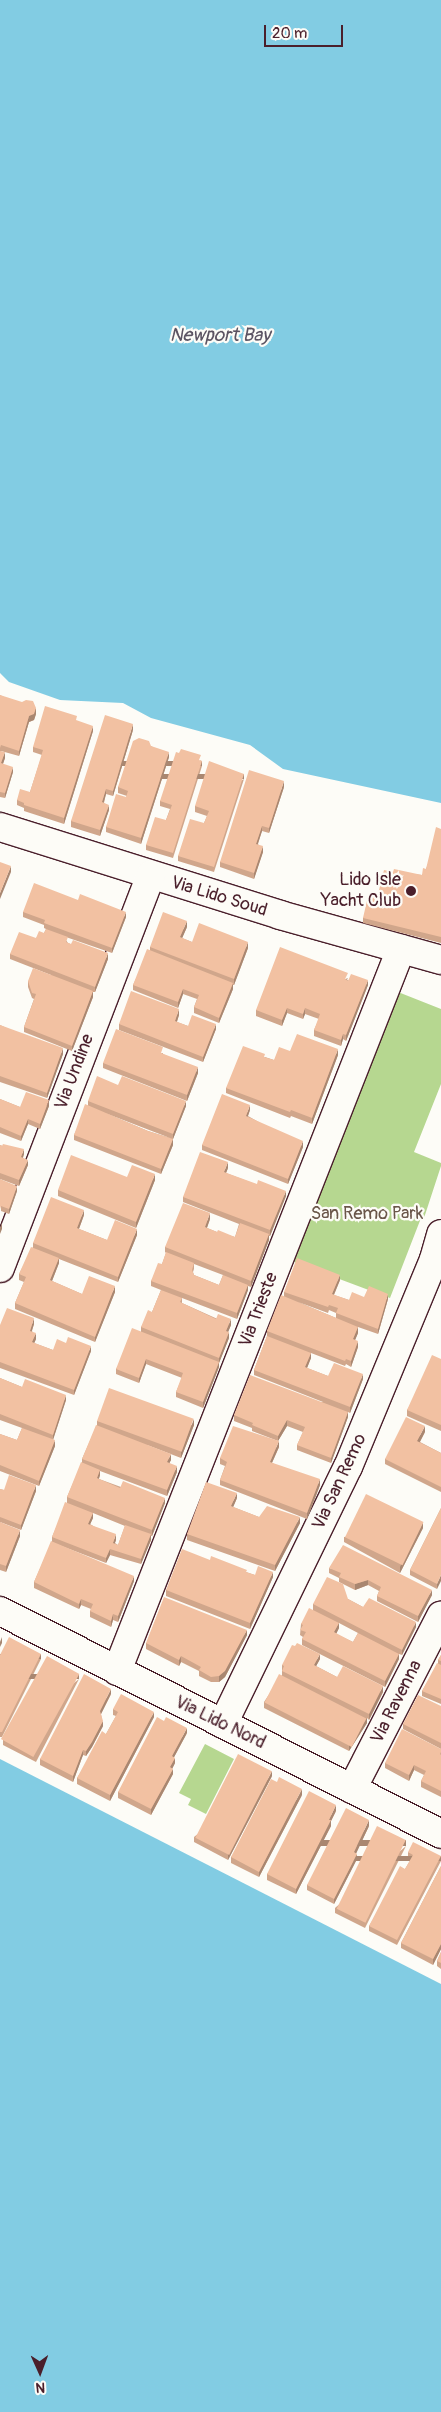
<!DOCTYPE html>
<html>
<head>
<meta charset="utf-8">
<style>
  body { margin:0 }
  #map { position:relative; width:441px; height:2412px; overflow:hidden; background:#fdfcf7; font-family:Pangolin,sans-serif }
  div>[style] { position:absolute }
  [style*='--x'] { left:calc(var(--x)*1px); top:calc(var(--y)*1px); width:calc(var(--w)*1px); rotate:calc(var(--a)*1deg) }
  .green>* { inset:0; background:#b6d790 }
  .water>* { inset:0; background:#82cce3 }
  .roads { filter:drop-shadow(1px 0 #4a1f2b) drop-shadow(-1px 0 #4a1f2b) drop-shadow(0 1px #4a1f2b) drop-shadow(0 -1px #4a1f2b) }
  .minor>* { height:28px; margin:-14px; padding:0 14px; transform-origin:14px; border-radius:14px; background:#fdfcf7 }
  .wall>* { inset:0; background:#d0a68b }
  .shaded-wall>* { inset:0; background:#a98771; transform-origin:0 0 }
  .building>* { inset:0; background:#f2c1a2; transform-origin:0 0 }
  .dots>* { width:14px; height:14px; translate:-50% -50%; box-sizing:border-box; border:2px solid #fdfcf7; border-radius:50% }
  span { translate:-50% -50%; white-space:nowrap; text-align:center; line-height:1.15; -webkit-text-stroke:4.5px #fdfcf7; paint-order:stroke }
  .poi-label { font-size:18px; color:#4a1f2b }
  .right { translate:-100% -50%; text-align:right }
  .street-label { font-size:18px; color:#4a1f2b }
  .park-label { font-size:18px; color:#6a5649 }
  .water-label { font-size:19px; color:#5b5362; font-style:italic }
  .north { position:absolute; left:15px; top:2347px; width:50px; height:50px; -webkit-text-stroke:4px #fdfcf7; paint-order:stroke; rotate:178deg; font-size:14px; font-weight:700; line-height:20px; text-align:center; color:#4a1f2b }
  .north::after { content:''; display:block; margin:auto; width:18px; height:22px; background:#4a1f2b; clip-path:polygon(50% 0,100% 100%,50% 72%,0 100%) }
  .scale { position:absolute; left:264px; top:25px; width:79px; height:22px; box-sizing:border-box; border:2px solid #4a1f2b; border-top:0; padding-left:6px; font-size:15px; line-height:18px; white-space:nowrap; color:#4a1f2b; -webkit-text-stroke:4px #fdfcf7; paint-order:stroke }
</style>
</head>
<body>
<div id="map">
  <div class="green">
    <i style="clip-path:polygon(398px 992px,441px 1009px,441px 1084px,414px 1152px,441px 1163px,441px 1166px,424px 1218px,421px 1218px,390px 1298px,294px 1262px)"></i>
    <i style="clip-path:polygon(205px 1744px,234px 1759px,206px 1814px,188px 1805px,191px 1799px,179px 1793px)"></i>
  </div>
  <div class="water">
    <i style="clip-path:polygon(0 0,441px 0,441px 803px,283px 769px,250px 745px,151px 718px,123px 703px,60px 700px,9px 682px,0 673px)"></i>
    <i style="clip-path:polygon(0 1759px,441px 1984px,441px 2412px,0 2412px)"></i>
  </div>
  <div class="roads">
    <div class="minor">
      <i style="--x:0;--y:827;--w:294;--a:17.4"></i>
      <i style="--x:280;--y:915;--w:167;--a:15.6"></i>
      <i style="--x:0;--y:1268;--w:421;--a:-69"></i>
      <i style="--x:0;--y:1611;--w:494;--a:26.8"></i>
      <i style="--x:117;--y:1671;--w:776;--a:-68.53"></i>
      <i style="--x:223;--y:1724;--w:286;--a:-64.1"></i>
      <i style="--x:348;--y:1467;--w:225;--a:-67.5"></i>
      <i style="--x:434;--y:1259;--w:26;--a:-74"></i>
      <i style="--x:352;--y:1789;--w:195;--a:-62.8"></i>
    </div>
  </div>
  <div class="wall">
    <i style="clip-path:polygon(0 695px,36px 714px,34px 720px,29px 722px,19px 756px,1px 751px,5px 758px,3px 764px,13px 772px,5px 798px,0 797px)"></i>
    <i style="clip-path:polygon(77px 721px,93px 731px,64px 824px,24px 811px,24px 808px,17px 805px,17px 800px,30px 792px,42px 755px,33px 752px,33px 747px)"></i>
    <i style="clip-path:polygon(133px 730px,113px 796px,106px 794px,104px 803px,109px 810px,100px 836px,71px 827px,71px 821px)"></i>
    <i style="clip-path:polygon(151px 746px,169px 757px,141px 844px,106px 832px,106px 827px,127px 796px,118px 793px,118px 787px)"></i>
    <i style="clip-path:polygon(201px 760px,202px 766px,173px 858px,146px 850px,146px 845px,166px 820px,170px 809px,160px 806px,160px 801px)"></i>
    <i style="clip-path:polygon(244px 779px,214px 872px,178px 861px,178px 856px,204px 823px,207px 816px,195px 812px,195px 806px)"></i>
    <i style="clip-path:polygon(284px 787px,269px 833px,262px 831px,258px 844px,263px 852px,254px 879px,220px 867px,220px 862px)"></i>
    <i style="clip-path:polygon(441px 829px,441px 943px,363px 923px,363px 918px,377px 898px,393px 872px,422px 875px,426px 869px)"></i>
    <i style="clip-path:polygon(78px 900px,126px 917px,112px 953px,63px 936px,68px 943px,108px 959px,95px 992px,93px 992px,93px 997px,72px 1051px,24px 1032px,24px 1027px,34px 999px,32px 998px,28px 987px,28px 981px,51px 975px,10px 959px,10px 954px,44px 933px,46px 929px,44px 928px,44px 925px,23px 917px,23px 912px)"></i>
    <i style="clip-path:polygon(187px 927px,182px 938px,192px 942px,248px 948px,234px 985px,233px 985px,233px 989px,219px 1023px,194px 1013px,194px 1007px,197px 999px,183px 994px,178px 1008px,133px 990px,133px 985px,150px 950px,150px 947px)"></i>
    <i style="clip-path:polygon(348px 978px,347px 980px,368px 985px,346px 1041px,343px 1039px,341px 1046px,314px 1036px,314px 1030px,319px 1019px,305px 1014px,303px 1019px,287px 1013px,282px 1026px,256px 1016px,256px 1010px)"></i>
    <i style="clip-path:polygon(179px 1015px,177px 1022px,188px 1026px,216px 1029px,203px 1062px,119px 1030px,119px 1024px)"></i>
    <i style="clip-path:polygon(0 1025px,63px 1054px,47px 1098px,0 1082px)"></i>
    <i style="clip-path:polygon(290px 1051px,338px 1055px,312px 1124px,291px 1116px,290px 1118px,226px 1093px,226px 1088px,265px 1057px,274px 1060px)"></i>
    <i style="clip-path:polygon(163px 1053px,163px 1054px,198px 1073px,187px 1101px,103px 1068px,103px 1063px)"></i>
    <i style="clip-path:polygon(evenodd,118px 1085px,186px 1106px,173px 1139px,173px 1145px,161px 1174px,74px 1140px,74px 1135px,88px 1105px,88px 1101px,118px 1085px,105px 1113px,170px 1138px,148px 1131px,105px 1113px)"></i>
    <i style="clip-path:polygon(0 1099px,20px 1107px,49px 1106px,40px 1129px,28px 1124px,21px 1141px,0 1133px)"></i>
    <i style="clip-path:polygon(250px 1110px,248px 1116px,303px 1147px,288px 1184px,202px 1150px,202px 1145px)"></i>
    <i style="clip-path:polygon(0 1145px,24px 1154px,23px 1158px,28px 1165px,19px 1186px,0 1179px)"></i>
    <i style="clip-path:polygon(evenodd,228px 1168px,226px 1173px,286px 1196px,270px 1236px,269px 1236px,269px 1240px,251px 1287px,248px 1286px,248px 1290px,237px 1319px,182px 1298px,182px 1303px,231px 1325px,228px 1332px,229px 1338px,219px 1363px,219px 1367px,203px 1408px,176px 1397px,176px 1392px,182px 1378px,146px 1364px,139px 1383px,116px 1374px,116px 1369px,141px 1332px,141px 1327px,152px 1312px,161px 1290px,151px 1286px,151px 1281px,162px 1264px,166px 1253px,165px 1252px,165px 1247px,210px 1219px,207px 1228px,217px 1232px,235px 1237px,239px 1224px,183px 1202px,183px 1197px,228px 1168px,194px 1264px,223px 1275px,219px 1285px,194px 1275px,193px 1272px,194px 1269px,194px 1264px)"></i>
    <i style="clip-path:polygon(127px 1177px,155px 1180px,136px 1228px,58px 1196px,58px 1190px)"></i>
    <i style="clip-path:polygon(0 1179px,17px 1191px,9px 1214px,1px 1211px)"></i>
    <i style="clip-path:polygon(84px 1215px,79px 1229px,107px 1240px,137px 1235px,118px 1282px,59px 1259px,59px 1263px,52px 1281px,82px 1294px,115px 1292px,95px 1342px,15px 1309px,15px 1303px,24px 1282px,19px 1280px,19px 1274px,33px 1247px,33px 1243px)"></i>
    <i style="clip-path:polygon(evenodd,340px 1280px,334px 1295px,349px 1300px,364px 1297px,388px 1299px,378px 1334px,358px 1327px,358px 1333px,355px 1340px,358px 1347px,351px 1367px,346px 1364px,345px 1366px,311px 1353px,311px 1358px,307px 1368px,328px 1376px,363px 1379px,350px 1413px,348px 1412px,348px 1417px,331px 1463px,297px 1450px,297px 1445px,303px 1432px,287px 1426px,278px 1441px,252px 1431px,252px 1428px,234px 1421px,234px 1415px,323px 1402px,254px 1375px,254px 1370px,267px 1336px,267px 1331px,284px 1296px,284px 1292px,340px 1280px,298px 1302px,328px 1313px,329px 1310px,336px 1313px,336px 1318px,298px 1302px)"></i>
    <i style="clip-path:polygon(34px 1324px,32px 1331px,36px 1339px,34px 1343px,53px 1350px,66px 1343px,91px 1351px,74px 1395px,0 1368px,0 1325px)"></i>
    <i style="clip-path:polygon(441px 1359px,441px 1431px,407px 1416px,407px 1410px)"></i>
    <i style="clip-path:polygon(0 1378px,22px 1387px,66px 1400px,53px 1439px,55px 1446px,39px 1486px,0 1471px,0 1434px,17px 1440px,22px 1428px,0 1420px)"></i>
    <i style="clip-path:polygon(evenodd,97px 1421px,194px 1425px,181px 1458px,147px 1445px,171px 1460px,169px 1463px,177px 1472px,167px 1496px,100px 1471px,100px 1475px,99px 1479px,165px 1503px,152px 1536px,151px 1536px,151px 1540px,141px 1564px,110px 1555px,106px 1563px,56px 1544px,134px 1581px,118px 1622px,113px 1620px,111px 1627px,90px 1617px,90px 1611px,91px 1609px,81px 1605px,79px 1609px,34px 1588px,34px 1582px,52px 1542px,52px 1537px,67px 1503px,67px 1497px,82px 1463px,82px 1459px,97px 1425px,97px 1421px,93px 1513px,125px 1526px,118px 1545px,115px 1543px,116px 1540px,90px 1524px,93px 1518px,93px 1513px)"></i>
    <i style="clip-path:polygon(425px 1432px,420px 1442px,441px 1453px,441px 1492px,385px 1464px,385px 1459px)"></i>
    <i style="clip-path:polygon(279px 1447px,272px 1463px,320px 1485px,307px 1519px,220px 1485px,220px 1480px,225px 1466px,220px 1464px,220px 1458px)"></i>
    <i style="clip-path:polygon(0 1489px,4px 1490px,36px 1491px,21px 1530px,0 1522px)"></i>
    <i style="clip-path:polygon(237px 1498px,233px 1507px,259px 1517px,300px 1523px,275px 1571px,187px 1540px,187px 1534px)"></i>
    <i style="clip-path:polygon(441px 1508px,437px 1589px,410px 1575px,410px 1570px)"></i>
    <i style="clip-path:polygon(0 1522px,20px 1536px,6px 1572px,0 1570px)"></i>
    <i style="clip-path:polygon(423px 1528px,400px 1573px,344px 1542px,344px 1537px)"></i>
    <i style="clip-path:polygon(210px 1560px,255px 1575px,273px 1577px,250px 1629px,166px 1596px,166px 1590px)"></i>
    <i style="clip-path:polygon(329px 1568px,432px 1595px,418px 1622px,377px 1601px,377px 1596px,379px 1591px,368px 1585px,355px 1590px,339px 1582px,339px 1578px,329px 1573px)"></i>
    <i style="clip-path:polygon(evenodd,348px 1599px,363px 1607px,416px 1627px,402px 1655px,399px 1654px,399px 1659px,385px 1687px,302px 1645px,302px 1639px,303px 1637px,300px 1635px,301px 1624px,313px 1610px,313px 1604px,348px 1599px,339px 1623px,358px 1633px,353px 1642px,336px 1634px,339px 1628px,339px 1623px)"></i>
    <i style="clip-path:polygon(247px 1635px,225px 1677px,219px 1682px,211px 1682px,199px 1676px,199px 1671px,181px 1662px,179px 1666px,146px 1649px,146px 1643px)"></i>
    <i style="clip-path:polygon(0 1655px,41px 1659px,2px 1737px,0 1737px)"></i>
    <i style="clip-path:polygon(441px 1655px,441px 1704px,422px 1696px,422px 1691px,438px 1664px,438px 1660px)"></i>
    <i style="clip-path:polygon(320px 1659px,316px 1666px,337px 1677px,383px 1692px,369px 1720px,367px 1718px,367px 1723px,349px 1751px,264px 1708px,264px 1702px,282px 1675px,282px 1665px)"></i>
    <i style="clip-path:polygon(79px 1679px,36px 1762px,3px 1745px,3px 1740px)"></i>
    <i style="clip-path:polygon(111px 1694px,101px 1714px,103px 1726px,92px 1747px,86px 1756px,83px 1755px,73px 1782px,40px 1765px,40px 1759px)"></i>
    <i style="clip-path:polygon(441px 1706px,441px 1749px,403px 1729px,403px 1724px)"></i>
    <i style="clip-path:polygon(113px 1709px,154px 1717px,110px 1801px,77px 1784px,77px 1778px,106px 1734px,116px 1716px,113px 1715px)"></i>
    <i style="clip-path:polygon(187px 1733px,174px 1757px,175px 1763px,172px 1769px,173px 1774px,151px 1815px,118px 1798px,118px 1792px)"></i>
    <i style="clip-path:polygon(441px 1749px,441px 1797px,421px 1787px,421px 1781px,424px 1775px,414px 1770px,409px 1781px,385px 1768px,385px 1763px)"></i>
    <i style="clip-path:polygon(272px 1776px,228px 1860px,194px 1842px,194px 1837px)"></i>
    <i style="clip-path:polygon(302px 1795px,259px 1877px,231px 1863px,231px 1857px)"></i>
    <i style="clip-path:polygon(336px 1811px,331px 1821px,331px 1826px,296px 1894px,267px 1880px,267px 1874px)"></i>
    <i style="clip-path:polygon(369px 1826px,356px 1853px,357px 1859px,334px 1904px,307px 1890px,307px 1885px)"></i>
    <i style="clip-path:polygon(406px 1846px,365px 1928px,335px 1913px,335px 1908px)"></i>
    <i style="clip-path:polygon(408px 1852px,441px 1861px,397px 1945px,369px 1931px,369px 1926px,405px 1869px,411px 1859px,408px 1857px)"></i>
    <i style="clip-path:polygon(441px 1866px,441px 1949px,433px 1965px,401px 1948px,401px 1943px)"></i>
    <i style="clip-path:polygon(441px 1952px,441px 1969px,437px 1966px,437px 1961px)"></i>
  </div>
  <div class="shaded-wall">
    <i style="clip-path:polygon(36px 708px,36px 714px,34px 720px,29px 722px,19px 756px,19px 751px,29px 716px)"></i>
    <i style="clip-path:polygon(133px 724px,133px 730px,113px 796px,113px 791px)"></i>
    <i style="clip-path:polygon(93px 726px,93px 731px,64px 824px,64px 818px)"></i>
    <i style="clip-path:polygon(5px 752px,5px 758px,1px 769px,1px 763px)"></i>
    <i style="clip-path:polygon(169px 752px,169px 757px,141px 844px,141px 838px)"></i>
    <i style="left:202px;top:761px;width:5px;height:96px;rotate:90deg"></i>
    <i style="clip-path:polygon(13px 767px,13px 772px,5px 798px,5px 793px)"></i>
    <i style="left:244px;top:774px;width:5px;height:98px;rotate:90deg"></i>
    <i style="clip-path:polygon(284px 781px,284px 787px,269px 833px,269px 828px)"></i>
    <i style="clip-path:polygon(106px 789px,106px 794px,102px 808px,102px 802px)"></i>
    <i style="clip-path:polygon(109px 805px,109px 810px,100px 836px,100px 830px)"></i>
    <i style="clip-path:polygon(262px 826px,262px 831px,256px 849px,256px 844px)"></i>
    <i style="clip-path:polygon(263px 846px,263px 852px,254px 879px,254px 873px)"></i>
    <i style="clip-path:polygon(11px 866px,11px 872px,0 899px,0 893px)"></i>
    <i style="clip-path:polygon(126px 912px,126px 917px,112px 953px,112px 948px)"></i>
    <i style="clip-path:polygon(187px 921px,187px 927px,180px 943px,180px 937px)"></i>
    <i style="clip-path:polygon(248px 942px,248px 948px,234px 985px,234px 979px)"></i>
    <i style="clip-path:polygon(108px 953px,108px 959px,95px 992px,95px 987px)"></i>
    <i style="clip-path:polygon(368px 980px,368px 985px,346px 1041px,346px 1035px)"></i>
    <i style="clip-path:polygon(233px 983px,233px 989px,219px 1023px,219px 1018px)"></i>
    <i style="clip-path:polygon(183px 989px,183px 994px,178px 1008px,178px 1002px)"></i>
    <i style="clip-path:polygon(93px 991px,93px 997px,72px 1051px,72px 1046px)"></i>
    <i style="clip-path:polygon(287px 1008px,287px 1013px,282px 1026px,282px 1020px)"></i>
    <i style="clip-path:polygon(305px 1008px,305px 1014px,303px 1019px,303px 1014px)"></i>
    <i style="clip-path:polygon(179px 1009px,179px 1015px,175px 1027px,175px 1021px)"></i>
    <i style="clip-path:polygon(216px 1024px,216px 1029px,203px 1062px,203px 1057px)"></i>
    <i style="clip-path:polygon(343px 1034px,343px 1039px,341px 1046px,341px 1040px)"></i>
    <i style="clip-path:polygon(63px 1048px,63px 1054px,47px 1098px,47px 1093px)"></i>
    <i style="clip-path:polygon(338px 1049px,338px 1055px,312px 1124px,312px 1118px)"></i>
    <i style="clip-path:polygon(198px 1067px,198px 1073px,187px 1101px,187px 1095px)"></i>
    <i style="clip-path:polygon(49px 1100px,49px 1106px,40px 1129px,40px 1124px)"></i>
    <i style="clip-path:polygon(186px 1101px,186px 1106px,173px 1139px,173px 1134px)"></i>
    <i style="clip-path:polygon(250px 1105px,250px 1110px,246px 1121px,246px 1116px)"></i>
    <i style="clip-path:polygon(28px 1119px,28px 1124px,21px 1141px,21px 1136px)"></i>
    <i style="clip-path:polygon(173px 1139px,173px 1145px,161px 1174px,161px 1169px)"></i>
    <i style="clip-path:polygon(303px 1141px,303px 1147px,288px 1184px,288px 1179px)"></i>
    <i style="clip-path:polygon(24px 1149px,24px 1154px,21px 1162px,21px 1157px)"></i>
    <i style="clip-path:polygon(28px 1160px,28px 1165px,19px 1186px,19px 1180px)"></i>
    <i style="clip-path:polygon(228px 1162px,228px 1168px,224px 1178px,224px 1172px)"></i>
    <i style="clip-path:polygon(155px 1174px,155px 1180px,136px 1228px,136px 1222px)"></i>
    <i style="clip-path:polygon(17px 1186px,17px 1191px,9px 1214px,9px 1209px)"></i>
    <i style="clip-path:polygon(286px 1191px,286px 1196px,270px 1236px,270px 1230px)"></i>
    <i style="clip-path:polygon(84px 1210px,84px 1215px,77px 1234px,77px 1228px)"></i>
    <i style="clip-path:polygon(210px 1213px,210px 1219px,205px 1233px,205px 1227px)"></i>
    <i style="clip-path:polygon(2px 1223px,2px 1229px,0 1234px,0 1228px)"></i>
    <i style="clip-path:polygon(137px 1229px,137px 1235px,118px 1282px,118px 1277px)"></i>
    <i style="clip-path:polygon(269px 1234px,269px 1240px,251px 1287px,251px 1281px)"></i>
    <i style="clip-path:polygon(59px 1258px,59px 1263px,50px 1286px,50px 1280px)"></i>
    <i style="clip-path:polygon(340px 1275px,340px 1280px,332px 1299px,332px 1294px)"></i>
    <i style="clip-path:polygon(248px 1285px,248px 1290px,237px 1319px,237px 1313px)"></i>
    <i style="clip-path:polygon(115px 1286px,115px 1292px,95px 1342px,95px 1337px)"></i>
    <i style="clip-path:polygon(388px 1294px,388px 1299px,378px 1334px,378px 1329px)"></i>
    <i style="clip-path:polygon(34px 1318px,34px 1324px,30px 1336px,30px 1331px)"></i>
    <i style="clip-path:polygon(231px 1319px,231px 1325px,226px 1337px,226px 1331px)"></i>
    <i style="clip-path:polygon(358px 1327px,358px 1333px,353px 1345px,353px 1339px)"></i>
    <i style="clip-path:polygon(229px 1332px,229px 1338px,219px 1363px,219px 1367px,203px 1408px,203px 1402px,219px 1362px,219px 1358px)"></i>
    <i style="clip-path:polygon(36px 1333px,36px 1339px,32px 1348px,32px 1342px)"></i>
    <i style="clip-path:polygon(358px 1341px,358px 1347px,351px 1367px,351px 1361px)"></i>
    <i style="clip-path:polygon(91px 1346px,91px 1351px,74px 1395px,74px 1390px)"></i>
    <i style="clip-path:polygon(311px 1353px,311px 1358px,305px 1373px,305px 1367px)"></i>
    <i style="clip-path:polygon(146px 1359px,146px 1364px,139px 1383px,139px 1378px)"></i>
    <i style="clip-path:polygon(363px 1374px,363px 1379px,350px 1413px,350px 1407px)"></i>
    <i style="clip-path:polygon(66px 1395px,66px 1400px,53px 1440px,53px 1435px)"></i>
    <i style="clip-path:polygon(348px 1412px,348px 1417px,331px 1463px,331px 1458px)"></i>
    <i style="clip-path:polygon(194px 1419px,194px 1425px,181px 1458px,181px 1452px)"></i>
    <i style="clip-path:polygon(287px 1420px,287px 1426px,278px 1441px,278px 1436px)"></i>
    <i style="clip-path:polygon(425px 1426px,425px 1432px,417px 1447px,417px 1441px)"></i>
    <i style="clip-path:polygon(55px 1440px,55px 1446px,39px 1486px,39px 1481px)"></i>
    <i style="clip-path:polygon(279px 1441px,279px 1447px,270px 1467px,270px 1462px)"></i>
    <i style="clip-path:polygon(171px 1454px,171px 1460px,167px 1468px,167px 1462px)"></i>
    <i style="clip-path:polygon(177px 1466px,177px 1472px,167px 1496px,167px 1490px)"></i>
    <i style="clip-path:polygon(100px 1470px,100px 1475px,97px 1484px,97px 1478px)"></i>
    <i style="clip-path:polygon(320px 1479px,320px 1485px,307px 1519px,307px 1513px)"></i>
    <i style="clip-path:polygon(36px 1485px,36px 1491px,21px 1530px,21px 1525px)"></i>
    <i style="clip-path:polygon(237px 1493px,237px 1498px,231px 1512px,231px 1506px)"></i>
    <i style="clip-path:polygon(165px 1498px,165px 1503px,152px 1536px,152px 1530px)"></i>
    <i style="clip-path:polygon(93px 1513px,93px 1518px,88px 1529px,88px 1524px)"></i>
    <i style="clip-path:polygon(300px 1517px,300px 1523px,275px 1571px,275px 1565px)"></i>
    <i style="clip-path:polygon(423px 1522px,423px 1528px,400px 1573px,400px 1567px)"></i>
    <i style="clip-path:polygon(20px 1530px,20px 1536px,6px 1572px,6px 1566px)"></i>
    <i style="clip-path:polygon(116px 1534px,116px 1540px,113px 1548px,113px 1543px)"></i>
    <i style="clip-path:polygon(151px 1534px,151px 1540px,141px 1564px,141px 1559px)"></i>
    <i style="clip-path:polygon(110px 1549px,110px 1555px,106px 1563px,106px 1558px)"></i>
    <i style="clip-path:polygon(273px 1572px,273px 1577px,250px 1629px,250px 1623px)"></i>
    <i style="clip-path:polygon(441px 1575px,441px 1581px,437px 1589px,437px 1584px)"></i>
    <i style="clip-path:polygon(134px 1576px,134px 1581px,118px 1622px,118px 1616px)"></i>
    <i style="clip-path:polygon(368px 1580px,368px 1585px,355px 1590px,355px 1584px)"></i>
    <i style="clip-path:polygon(432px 1590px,432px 1595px,418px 1622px,418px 1616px)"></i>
    <i style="clip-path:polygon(81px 1599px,81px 1605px,79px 1609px,79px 1604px)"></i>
    <i style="clip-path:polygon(113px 1614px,113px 1620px,111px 1627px,111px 1621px)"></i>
    <i style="clip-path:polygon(416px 1622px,416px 1627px,402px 1655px,402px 1650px)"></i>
    <i style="clip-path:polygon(339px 1623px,339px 1628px,334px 1638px,334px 1632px)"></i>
    <i style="clip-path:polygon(247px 1630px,247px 1635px,225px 1677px,219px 1682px,219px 1676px)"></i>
    <i style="clip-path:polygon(2px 1637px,2px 1643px,0 1647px,0 1642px)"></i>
    <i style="left:41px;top:1654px;width:5px;height:87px;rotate:90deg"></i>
    <i style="clip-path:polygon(320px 1654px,320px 1659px,314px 1670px,314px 1665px)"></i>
    <i style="clip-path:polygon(399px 1654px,399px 1659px,385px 1687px,385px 1681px)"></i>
    <i style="clip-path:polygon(181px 1656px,181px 1662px,179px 1666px,179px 1660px)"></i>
    <i style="left:79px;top:1674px;width:5px;height:93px;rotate:90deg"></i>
    <i style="clip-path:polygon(383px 1686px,383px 1692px,369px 1720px,369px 1714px)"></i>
    <i style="clip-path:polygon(111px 1689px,111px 1694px,100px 1716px,100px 1711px)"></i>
    <i style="clip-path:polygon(154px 1712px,154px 1717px,110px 1801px,110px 1795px)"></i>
    <i style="clip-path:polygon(367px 1718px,367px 1723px,349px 1751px,349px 1745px)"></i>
    <i style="clip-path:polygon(103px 1721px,103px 1726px,92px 1747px,86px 1756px,86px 1751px)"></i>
    <i style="clip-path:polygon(187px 1728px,187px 1733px,172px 1761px,172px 1756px)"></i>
    <i style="clip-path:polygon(83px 1750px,83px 1755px,73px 1782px,73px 1776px)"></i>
    <i style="clip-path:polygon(175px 1758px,175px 1763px,170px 1773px,170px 1767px)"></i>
    <i style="clip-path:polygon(414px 1765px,414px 1770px,409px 1781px,409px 1775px)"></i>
    <i style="clip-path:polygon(173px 1769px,173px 1774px,151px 1815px,151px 1809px)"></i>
    <i style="clip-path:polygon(272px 1771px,272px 1776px,228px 1860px,228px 1854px)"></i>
    <i style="clip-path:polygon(302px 1789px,302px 1795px,259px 1877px,259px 1872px)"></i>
    <i style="clip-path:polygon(336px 1805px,336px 1811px,331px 1821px,331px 1826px,296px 1894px,296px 1889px)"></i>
    <i style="clip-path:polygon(369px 1820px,369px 1826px,354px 1858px,354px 1852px)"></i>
    <i style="left:406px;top:1840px;width:6px;height:92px;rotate:90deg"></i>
    <i style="clip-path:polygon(357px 1854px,357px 1859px,334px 1904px,334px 1899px)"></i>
    <i style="left:441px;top:1856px;width:5px;height:95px;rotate:90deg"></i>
    <i style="clip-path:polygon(441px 1944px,441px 1949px,433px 1965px,433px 1959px)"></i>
  </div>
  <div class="building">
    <i style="clip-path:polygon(0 695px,22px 702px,26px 700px,33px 701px,36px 708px,34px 714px,29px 716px,19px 751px,1px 745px,0 748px)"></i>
    <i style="clip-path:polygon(45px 706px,77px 716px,76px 720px,93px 726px,64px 818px,24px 805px,24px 803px,17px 800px,20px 789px,30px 792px,43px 750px,33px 747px)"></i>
    <i style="clip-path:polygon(105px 715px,133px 724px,113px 791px,106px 789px,102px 802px,109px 805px,100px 830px,71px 821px)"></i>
    <i style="clip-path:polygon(139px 738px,149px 741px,151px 746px,169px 752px,141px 838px,106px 827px,116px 794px,126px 797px,128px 791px,118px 787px,133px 741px)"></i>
    <i style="clip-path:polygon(181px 749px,201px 755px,199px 760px,202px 761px,173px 853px,146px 845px,155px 817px,166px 820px,172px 805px,160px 801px,176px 752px,179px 753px)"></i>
    <i style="clip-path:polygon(0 751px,5px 752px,1px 763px,13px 767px,5px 793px,0 792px)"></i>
    <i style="clip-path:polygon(209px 761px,244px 774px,214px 867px,178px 856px,190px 819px,204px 823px,209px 811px,195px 806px)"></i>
    <i style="clip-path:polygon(249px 770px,284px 781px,269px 828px,262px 826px,256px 844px,263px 846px,254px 873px,220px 862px)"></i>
    <i style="clip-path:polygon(436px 827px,441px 829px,441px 937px,363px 918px,368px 896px,377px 898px,384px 870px,393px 872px,394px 869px,422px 875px,423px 868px,426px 869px)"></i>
    <i style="clip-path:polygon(0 862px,11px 866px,0 893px)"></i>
    <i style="clip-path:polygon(34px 883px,78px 900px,80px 894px,126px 912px,112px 948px,44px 923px,45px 920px,23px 912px)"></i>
    <i style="clip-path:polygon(163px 912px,187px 921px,180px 937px,192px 942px,199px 923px,248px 942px,234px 979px,150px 947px)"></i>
    <i style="clip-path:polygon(46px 929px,68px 937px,66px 942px,71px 944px,73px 940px,108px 953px,95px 987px,10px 954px,19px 932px,36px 938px,39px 931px,44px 933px)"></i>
    <i style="clip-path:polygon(280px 947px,348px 973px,345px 979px,348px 981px,351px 974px,368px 980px,346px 1035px,343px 1034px,341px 1040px,314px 1030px,320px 1014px,305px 1008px,303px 1014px,287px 1008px,282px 1020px,256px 1010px)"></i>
    <i style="clip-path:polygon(147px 949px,233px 983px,219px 1018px,194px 1007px,199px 995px,183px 989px,178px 1002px,133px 985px)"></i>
    <i style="clip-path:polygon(33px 968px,93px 991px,72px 1046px,24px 1027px,36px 994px,32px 993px,28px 981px)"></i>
    <i style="clip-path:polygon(131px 991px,179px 1009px,175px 1021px,188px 1026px,192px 1015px,216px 1024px,203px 1057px,119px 1024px)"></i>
    <i style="clip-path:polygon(0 1025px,63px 1048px,47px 1093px,0 1076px)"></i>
    <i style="clip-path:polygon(116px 1029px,163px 1047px,161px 1053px,198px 1067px,187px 1095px,103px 1063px)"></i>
    <i style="clip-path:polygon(297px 1034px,338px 1049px,312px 1118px,291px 1110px,290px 1112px,226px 1088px,243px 1046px,265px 1054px,264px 1057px,274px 1060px,279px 1047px,290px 1051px)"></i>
    <i style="clip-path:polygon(97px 1076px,118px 1085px,122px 1076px,186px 1101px,173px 1134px,88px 1101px)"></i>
    <i style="clip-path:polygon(26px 1092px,49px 1100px,40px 1124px,28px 1119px,21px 1136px,0 1127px,0 1099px,20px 1107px)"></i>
    <i style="clip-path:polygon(222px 1094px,250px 1105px,246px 1116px,303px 1141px,288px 1179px,202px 1145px)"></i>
    <i style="clip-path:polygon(85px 1104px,148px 1131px,173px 1139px,161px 1169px,74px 1135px)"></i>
    <i style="clip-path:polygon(3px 1144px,24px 1149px,21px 1157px,28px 1160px,19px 1180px,0 1173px,0 1145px,2px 1146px)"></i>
    <i style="clip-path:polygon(200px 1152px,228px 1162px,224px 1172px,257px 1184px,258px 1180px,286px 1191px,270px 1230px,183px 1197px)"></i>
    <i style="clip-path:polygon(71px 1155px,127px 1177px,132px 1165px,155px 1174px,136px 1222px,58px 1190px)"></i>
    <i style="clip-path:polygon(0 1179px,17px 1186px,9px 1209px,1px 1206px,0 1209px)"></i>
    <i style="clip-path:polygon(51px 1197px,84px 1210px,77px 1228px,107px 1240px,115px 1220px,137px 1229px,118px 1277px,33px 1243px)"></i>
    <i style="clip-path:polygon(183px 1203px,210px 1213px,205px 1227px,217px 1232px,218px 1230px,235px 1237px,240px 1223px,269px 1234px,251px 1281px,165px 1247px)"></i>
    <i style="clip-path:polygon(31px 1247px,59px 1258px,50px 1280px,82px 1294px,89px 1276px,115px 1286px,95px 1337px,15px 1303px,26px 1277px,19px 1274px)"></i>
    <i style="clip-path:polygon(166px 1252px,194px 1263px,192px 1270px,194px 1275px,219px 1285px,223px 1275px,248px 1285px,237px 1313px,151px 1281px,158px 1263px,162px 1264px)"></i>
    <i style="clip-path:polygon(297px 1258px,340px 1275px,332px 1294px,349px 1300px,352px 1292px,364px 1297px,369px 1286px,388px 1294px,378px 1329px,336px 1313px,338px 1308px,329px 1305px,328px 1307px,284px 1292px)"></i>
    <i style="clip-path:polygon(161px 1290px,182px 1298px,180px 1302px,216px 1319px,218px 1314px,231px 1319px,226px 1331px,229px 1332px,219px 1358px,141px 1327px,148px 1310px,152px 1312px)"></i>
    <i style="clip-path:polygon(281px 1295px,358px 1327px,353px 1339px,358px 1341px,351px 1361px,346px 1359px,345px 1361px,267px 1331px)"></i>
    <i style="clip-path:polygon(7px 1308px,34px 1318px,30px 1331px,36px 1333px,32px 1342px,53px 1350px,57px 1339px,66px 1343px,68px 1337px,91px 1346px,74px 1390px,0 1362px,0 1325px)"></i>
    <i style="clip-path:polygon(132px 1328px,219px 1362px,203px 1402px,176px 1392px,183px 1373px,146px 1359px,139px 1378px,116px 1369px)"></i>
    <i style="clip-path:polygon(267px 1336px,311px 1353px,305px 1367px,328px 1376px,334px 1363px,363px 1374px,350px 1407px,254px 1370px)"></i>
    <i style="clip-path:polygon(432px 1355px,441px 1359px,441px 1425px,407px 1410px)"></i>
    <i style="clip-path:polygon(250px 1375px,348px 1412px,331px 1458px,297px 1445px,305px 1427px,287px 1420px,278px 1436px,252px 1425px,253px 1423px,234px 1415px)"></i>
    <i style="clip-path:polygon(0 1378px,22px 1387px,25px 1379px,66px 1395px,53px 1435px,0 1414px)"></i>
    <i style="left:109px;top:1388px;width:90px;height:35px;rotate:20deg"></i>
    <i style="clip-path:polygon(406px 1417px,425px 1426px,417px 1441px,441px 1453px,441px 1487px,385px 1459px)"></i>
    <i style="clip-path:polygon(96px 1425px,171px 1454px,167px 1462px,177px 1466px,167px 1490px,82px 1459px)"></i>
    <i style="clip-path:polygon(233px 1426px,279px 1441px,270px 1462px,320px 1479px,307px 1513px,220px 1480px,227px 1462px,220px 1458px)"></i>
    <i style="clip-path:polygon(22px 1428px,55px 1440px,39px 1481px,0 1465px,0 1434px,17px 1440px)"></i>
    <i style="clip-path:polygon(81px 1462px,100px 1470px,97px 1478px,120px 1488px,123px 1481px,165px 1498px,152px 1530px,67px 1497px)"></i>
    <i style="clip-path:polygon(9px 1475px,36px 1485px,21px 1525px,0 1517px,0 1489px,4px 1490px)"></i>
    <i style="clip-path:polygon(206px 1482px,237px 1493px,231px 1506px,259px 1517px,267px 1506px,300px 1517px,275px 1565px,187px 1534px)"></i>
    <i style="left:366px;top:1494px;width:64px;height:48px;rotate:26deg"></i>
    <i style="clip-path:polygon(65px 1502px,93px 1513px,88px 1524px,116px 1534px,113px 1543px,118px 1545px,125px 1525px,151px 1534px,141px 1559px,110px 1549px,106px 1558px,52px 1537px)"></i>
    <i style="clip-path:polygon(441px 1508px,441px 1575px,437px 1584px,410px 1570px)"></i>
    <i style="clip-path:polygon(0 1522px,20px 1530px,6px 1566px,0 1564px)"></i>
    <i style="clip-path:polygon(51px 1541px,134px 1576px,118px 1616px,113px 1614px,111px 1621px,90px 1611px,93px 1604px,81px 1599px,79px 1604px,34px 1582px)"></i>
    <i style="clip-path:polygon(343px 1545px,432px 1590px,418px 1616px,377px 1596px,381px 1587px,368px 1580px,355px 1584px,339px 1577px,341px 1573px,329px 1568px)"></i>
    <i style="clip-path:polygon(182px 1549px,210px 1560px,211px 1556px,247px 1570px,246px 1572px,255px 1575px,258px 1566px,273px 1572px,250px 1623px,166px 1590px)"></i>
    <i style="clip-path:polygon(327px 1577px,343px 1584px,348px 1599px,363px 1607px,369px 1598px,416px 1622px,402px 1650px,313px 1604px)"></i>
    <i style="clip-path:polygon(164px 1597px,247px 1630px,225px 1671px,219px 1676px,211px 1677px,199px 1670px,201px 1667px,181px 1656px,179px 1660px,146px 1643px)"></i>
    <i style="clip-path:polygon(309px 1608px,339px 1623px,334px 1632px,353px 1642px,358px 1633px,399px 1654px,385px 1681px,302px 1639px,306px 1632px,300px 1630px,303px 1625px,301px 1624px)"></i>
    <i style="clip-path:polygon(9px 1637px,41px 1654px,2px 1732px,0 1732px,0 1655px)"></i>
    <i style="clip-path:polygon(297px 1643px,320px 1654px,314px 1665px,337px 1677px,343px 1666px,383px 1686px,369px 1714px,282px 1671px,284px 1666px,282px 1665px,292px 1645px,295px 1646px)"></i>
    <i style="clip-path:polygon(441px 1655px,441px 1661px,438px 1660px)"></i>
    <i style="left:47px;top:1656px;width:37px;height:95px;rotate:29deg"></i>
    <i style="clip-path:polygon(437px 1663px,441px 1665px,441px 1699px,422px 1691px)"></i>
    <i style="clip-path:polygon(84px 1674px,111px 1689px,100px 1711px,103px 1721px,92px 1742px,86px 1751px,83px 1750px,73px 1776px,40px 1759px)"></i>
    <i style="left:279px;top:1674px;width:98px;height:32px;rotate:27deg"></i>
    <i style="clip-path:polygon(121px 1694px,154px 1712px,110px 1795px,77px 1778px,102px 1731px,106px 1734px,118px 1712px,113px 1709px)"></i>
    <i style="clip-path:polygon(418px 1695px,441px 1706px,441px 1743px,403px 1724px)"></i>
    <i style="clip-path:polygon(157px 1717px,164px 1721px,166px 1717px,187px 1728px,172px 1756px,175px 1758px,170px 1767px,173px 1769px,151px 1809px,118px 1792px)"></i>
    <i style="clip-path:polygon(402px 1729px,441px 1749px,441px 1752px,440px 1754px,441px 1755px,441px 1791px,421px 1781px,426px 1771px,414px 1765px,409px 1775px,385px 1763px)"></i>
    <i style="left:238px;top:1754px;width:38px;height:94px;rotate:27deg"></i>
    <i style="clip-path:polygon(279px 1777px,302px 1789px,259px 1872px,231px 1857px,271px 1779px,277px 1782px)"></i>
    <i style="clip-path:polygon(309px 1791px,336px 1805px,329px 1820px,331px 1820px,296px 1889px,267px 1874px)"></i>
    <i style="clip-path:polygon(346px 1808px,369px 1820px,354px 1852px,357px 1854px,334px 1899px,307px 1885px)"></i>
    <i style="left:377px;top:1826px;width:32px;height:92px;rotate:26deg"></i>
    <i style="clip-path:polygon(413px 1842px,441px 1856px,397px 1940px,369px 1926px,400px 1866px,405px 1869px,413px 1855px,408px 1852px)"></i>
    <i style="clip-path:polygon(441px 1866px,441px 1944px,433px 1959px,401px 1943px)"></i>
    <i style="clip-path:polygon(441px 1952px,441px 1963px,437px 1961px)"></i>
  </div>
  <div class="dots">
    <i style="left:411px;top:891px;background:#4a1f2b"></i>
  </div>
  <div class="poi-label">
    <span class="right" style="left:401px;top:891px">Lido Isle<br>Yacht Club</span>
  </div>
  <div class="street-label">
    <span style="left:219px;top:897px;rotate:17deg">Via Lido Soud</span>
    <span style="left:75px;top:1072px;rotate:-69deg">Via Undine</span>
    <span style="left:259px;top:1310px;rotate:-69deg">Via Trieste</span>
    <span style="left:340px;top:1482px;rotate:-65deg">Via San Remo</span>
    <span style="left:397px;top:1702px;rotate:-63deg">Via Ravenna</span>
    <span style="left:220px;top:1723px;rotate:26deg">Via Lido Nord</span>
  </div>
  <div class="park-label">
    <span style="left:367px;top:1214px">San Remo Park</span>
  </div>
  <div class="water-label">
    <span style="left:220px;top:336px">Newport Bay</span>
  </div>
  <div class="north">N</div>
  <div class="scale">20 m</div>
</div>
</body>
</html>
